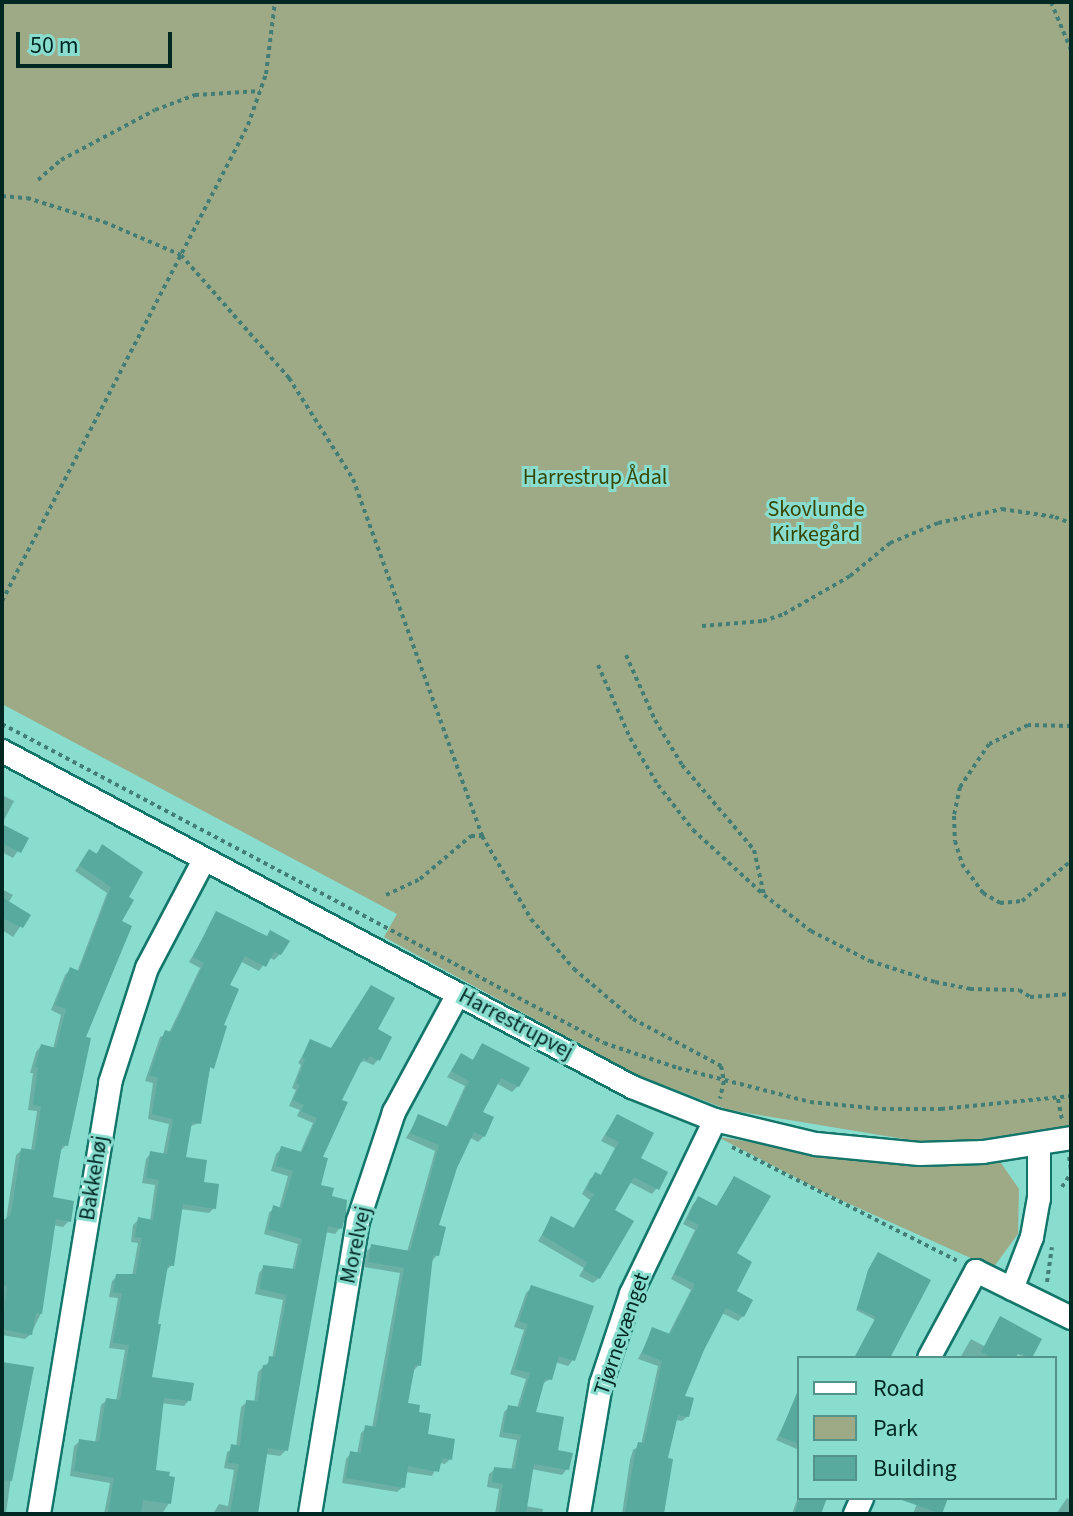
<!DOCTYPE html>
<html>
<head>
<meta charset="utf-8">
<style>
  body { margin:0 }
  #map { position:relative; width:1073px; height:1516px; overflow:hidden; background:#88ddcf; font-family:"Source Sans 3",sans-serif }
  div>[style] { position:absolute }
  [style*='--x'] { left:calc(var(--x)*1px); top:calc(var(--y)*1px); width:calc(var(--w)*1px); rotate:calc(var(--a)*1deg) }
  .green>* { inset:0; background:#9eaa86 }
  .shadow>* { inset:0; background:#0003 }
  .building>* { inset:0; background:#57aa9d }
  .path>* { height:4px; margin-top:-2px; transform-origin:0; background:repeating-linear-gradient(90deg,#427e76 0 4px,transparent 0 8px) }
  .roads { filter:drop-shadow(2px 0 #14766a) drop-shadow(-2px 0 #14766a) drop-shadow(0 2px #14766a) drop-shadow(0 -2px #14766a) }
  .minor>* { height:22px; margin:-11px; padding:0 11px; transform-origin:11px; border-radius:11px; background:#fff }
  span { translate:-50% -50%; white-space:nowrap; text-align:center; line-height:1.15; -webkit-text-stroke:6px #88ddcf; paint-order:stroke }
  .park-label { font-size:22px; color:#374700 }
  .street-label { font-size:22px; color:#012723 }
  .frame { position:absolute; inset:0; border:4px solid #012723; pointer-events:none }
  .legend { position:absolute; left:797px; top:1356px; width:260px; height:144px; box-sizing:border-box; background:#88ddcf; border:2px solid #52948a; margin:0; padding:10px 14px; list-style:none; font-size:24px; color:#012723 }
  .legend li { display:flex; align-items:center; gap:16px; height:40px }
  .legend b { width:40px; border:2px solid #52948a }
  .scale { position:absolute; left:16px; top:32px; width:156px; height:36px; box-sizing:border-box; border:4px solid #012723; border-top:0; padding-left:10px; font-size:24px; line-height:28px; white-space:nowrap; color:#012723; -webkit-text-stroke:6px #88ddcf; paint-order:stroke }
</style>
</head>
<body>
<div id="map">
  <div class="green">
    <i style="clip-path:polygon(2px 2px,1071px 2px,1071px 1126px,990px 1141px,922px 1142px,729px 1110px,637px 1075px,384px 937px,397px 914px,2px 704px)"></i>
    <i style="clip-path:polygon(718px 1137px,917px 1166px,1001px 1163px,1019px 1189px,1018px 1234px,993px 1268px,825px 1193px)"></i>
  </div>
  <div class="shadow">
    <i style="clip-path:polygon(2px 795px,14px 801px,2px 824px)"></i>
    <i style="clip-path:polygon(2px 826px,26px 839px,13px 858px,2px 852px)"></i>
    <i style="clip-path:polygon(102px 847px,126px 898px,83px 1038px,66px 1145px,61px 1150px,50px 1199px,69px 1221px,63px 1227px,53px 1225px,41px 1313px,31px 1334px,25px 1339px,2px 1335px,2px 1223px,6px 1220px,16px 1155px,22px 1150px,31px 1151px,37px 1111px,28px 1110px,33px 1073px,30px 1073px,36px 1052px,41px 1046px,53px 1049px,61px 1015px,51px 1010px,65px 975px,70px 970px,77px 972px,107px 893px,75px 871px,89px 851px,95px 855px)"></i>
    <i style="clip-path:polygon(2px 889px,13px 895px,8px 903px,28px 915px,13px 937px,2px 930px)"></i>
    <i style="clip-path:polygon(217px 914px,280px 954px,274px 960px,269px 957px,259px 971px,240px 961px,227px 986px,199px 1123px,189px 1127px,184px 1159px,214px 1208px,209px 1213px,180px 1209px,172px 1265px,165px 1271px,150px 1378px,189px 1400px,184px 1406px,161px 1403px,154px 1472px,169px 1503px,162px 1514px,104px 1514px,110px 1483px,70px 1476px,74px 1446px,80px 1441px,95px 1443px,101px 1405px,107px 1400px,116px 1401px,125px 1350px,109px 1348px,118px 1298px,109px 1297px,112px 1281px,117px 1276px,132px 1276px,138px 1243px,131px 1242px,133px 1225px,139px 1219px,150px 1221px,155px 1185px,142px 1183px,146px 1159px,151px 1153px,163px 1155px,169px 1124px,148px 1119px,153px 1083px,145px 1081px,160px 1037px,169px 1033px,200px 968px,189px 962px)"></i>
    <i style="clip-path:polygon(371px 987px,378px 1060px,373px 1065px,364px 1061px,358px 1064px,340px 1101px,320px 1158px,318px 1187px,330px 1197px,340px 1228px,335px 1234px,325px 1232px,286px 1450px,280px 1456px,266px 1454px,256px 1514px,213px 1514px,219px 1504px,228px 1506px,234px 1470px,224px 1468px,227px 1452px,236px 1447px,241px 1407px,247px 1402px,254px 1403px,258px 1372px,272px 1359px,276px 1338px,283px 1300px,255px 1294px,259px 1273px,264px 1267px,292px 1271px,298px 1244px,264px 1234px,269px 1213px,274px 1208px,279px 1209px,288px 1176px,271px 1171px,276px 1154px,282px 1148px,300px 1153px,313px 1123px,297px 1116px,300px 1110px,289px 1106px,296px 1090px,292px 1088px,301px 1065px,298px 1063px,311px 1042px,330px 1050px)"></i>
    <i style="clip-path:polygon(483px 1045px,518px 1086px,512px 1092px,496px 1083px,480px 1113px,484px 1136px,478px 1142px,469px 1137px,455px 1168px,436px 1227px,437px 1255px,432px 1261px,419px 1365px,414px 1370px,406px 1405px,416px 1414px,425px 1436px,450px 1459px,445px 1464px,439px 1463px,432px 1476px,405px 1472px,403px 1487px,397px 1492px,342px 1483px,346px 1459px,351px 1453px,357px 1454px,361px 1433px,366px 1428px,372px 1428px,400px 1273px,364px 1267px,367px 1251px,372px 1246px,407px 1252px,435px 1151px,406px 1138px,419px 1116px,446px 1128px,465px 1086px,447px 1077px,461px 1056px,472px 1061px)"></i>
    <i style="clip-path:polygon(617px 1116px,657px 1188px,652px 1194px,629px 1182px,612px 1211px,599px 1278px,593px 1283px,579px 1276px,584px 1268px,538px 1241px,552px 1219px,573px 1229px,590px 1200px,582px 1194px,590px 1179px,596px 1174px,600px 1176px,615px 1148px,601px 1141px)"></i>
    <i style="clip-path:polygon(734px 1178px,735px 1292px,743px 1316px,738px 1321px,722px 1313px,702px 1349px,682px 1397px,688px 1416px,682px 1421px,675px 1420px,666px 1460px,662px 1514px,622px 1514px,630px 1460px,633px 1450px,641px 1445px,658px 1366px,638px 1359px,653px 1329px,668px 1335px,691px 1290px,671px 1279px,695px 1230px,683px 1224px,693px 1204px,698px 1199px,715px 1208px)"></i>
    <i style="clip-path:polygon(876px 1256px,887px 1358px,858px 1358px,875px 1320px,856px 1310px)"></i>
    <i style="clip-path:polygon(532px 1287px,573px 1360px,568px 1366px,555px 1362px,550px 1379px,542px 1384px,533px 1414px,567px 1469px,562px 1475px,531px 1469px,525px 1506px,543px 1509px,542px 1514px,495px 1514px,499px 1489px,487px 1487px,489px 1474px,495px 1469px,511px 1471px,517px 1440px,499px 1437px,504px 1412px,509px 1407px,517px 1408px,526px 1379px,510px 1374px,524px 1330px,514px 1327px,526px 1293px)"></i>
    <i style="clip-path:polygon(971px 1339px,984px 1346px,1039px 1340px,1030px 1358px,1015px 1354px,1013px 1358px,960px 1358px)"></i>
    <i style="clip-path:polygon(2px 1364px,18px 1425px,6px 1514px,2px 1514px)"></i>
    <i style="clip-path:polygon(791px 1410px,799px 1413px,799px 1450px,776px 1440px)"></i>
    <i style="clip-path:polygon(799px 1494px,799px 1498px,825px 1498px,819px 1514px,792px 1514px)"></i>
    <i style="clip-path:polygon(919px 1498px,946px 1498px,939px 1514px,913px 1514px)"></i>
    <i style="clip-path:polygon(1067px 1498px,1071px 1500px,1071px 1514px,1056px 1514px)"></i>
  </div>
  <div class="building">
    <i style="clip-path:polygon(2px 824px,29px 838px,21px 853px,2px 843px)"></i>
    <i style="clip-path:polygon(102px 844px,143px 872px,129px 897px,134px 900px,122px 921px,132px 926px,86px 1037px,91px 1038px,68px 1146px,62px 1145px,53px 1197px,74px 1201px,71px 1222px,56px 1219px,42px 1314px,36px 1313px,32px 1335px,2px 1329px,7px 1286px,2px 1285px,2px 1221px,11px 1215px,21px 1148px,35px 1150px,41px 1106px,33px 1105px,38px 1068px,35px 1067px,41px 1044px,56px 1048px,66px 1009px,55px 1005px,70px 967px,79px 971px,111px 887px,79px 865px,89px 849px,97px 854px)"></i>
    <i style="clip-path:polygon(2px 897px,31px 915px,23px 928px,2px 918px)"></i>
    <i style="clip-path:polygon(216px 911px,267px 936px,270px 930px,290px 941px,281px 955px,274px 952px,266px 967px,245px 956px,230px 985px,239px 989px,224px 1025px,227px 1026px,214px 1069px,210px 1067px,201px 1124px,192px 1122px,186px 1157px,207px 1160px,204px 1182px,219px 1184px,216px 1209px,183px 1204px,174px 1266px,168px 1265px,158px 1324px,161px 1324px,152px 1377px,194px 1383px,191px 1401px,164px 1398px,156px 1470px,170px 1472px,169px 1476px,175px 1477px,171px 1504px,143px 1500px,141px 1514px,108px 1514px,114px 1478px,74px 1471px,79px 1439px,99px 1442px,106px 1398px,120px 1400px,129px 1345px,113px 1343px,122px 1293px,113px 1292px,116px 1274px,136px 1274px,142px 1238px,135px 1237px,138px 1217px,153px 1220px,159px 1180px,146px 1178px,150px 1151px,167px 1154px,173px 1119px,152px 1114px,158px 1078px,149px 1075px,165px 1030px,171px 1032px,204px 963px,193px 957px)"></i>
    <i style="clip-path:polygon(371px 985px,395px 998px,378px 1029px,392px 1037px,380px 1061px,370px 1056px,367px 1060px,363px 1058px,342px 1100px,348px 1102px,323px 1157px,328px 1158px,321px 1185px,334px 1188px,332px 1196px,347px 1200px,346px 1213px,342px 1229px,328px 1226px,288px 1451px,268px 1448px,258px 1514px,230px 1514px,239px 1464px,228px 1463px,231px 1444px,240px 1446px,246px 1400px,258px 1401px,263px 1365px,268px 1365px,269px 1356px,275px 1357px,287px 1295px,260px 1289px,263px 1265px,295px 1269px,302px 1239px,268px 1229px,273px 1205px,282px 1208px,293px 1171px,276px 1166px,281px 1146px,302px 1152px,317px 1118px,301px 1111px,304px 1105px,293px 1100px,300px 1085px,296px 1083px,305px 1059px,302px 1057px,310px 1039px,331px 1048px)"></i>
    <i style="clip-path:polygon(482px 1043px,530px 1068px,519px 1087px,501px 1078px,483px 1112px,494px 1117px,485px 1137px,474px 1132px,457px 1168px,439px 1225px,446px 1227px,439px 1256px,433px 1255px,421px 1366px,415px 1365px,408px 1403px,420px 1405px,419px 1412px,431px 1414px,428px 1434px,455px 1439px,452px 1460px,442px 1458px,439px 1472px,408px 1466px,405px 1488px,346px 1478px,350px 1451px,361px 1453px,365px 1425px,376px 1427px,404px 1268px,368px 1262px,371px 1244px,410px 1251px,439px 1145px,410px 1133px,418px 1114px,448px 1127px,469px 1081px,451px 1071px,461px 1053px,473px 1060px)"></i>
    <i style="clip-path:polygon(617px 1114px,654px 1133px,641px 1158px,668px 1172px,659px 1190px,634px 1177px,615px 1210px,634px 1221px,600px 1279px,583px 1270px,587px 1262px,542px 1235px,551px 1216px,574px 1228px,594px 1194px,586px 1189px,595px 1172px,601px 1175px,619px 1142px,605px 1135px)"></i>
    <i style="clip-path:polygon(734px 1176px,771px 1196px,737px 1253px,752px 1262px,737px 1291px,753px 1300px,744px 1317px,726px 1308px,704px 1350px,685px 1396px,694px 1398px,689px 1417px,678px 1415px,668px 1458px,673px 1459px,664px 1514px,625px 1514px,635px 1453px,638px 1442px,644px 1443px,662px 1361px,642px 1353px,652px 1327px,670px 1334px,695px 1284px,674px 1274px,699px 1225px,687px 1219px,698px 1196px,717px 1206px)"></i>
    <i style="clip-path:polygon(878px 1252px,931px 1280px,890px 1358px,854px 1358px,876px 1317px,857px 1308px,868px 1270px)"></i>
    <i style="clip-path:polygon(531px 1285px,594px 1306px,575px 1361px,559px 1356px,552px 1380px,545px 1379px,536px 1412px,564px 1417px,558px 1450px,573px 1453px,569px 1470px,534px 1464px,526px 1514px,514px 1514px,499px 1512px,503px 1484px,492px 1482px,494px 1467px,515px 1469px,521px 1435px,503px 1432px,508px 1405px,520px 1407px,530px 1373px,515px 1369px,528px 1324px,519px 1321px)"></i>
    <i style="clip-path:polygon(1000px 1316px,1042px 1339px,1032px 1358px,1018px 1353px,1016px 1358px,993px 1358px,981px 1352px)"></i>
    <i style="clip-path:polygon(2px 1362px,34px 1367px,12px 1481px,2px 1480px)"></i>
    <i style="clip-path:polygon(799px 1388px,799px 1444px,779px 1436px)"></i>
    <i style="clip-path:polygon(800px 1498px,827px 1498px,821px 1514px,794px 1514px)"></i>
    <i style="clip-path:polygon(896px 1498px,948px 1498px,942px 1514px)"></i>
  </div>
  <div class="path">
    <i style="--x:1051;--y:2;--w:52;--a:67.4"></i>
    <i style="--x:38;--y:180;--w:30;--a:-41"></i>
    <i style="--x:61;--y:160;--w:106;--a:-28"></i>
    <i style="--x:155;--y:110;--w:43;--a:-20.6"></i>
    <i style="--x:195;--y:95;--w:65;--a:-3.5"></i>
    <i style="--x:2;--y:196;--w:25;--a:5"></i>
    <i style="--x:27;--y:198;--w:81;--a:17.3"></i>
    <i style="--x:104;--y:222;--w:84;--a:23.2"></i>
    <i style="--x:181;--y:255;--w:164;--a:48.7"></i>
    <i style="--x:289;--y:378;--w:120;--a:57.6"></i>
    <i style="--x:353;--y:479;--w:380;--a:70.1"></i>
    <i style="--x:482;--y:836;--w:96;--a:59.4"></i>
    <i style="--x:531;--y:919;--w:66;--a:49.3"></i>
    <i style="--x:574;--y:969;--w:77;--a:40.3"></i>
    <i style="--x:633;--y:1019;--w:100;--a:28.1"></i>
    <i style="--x:721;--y:1066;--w:15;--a:79"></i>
    <i style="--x:724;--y:1081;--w:18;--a:103"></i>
    <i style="--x:2;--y:601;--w:536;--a:-62.67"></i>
    <i style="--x:248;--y:125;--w:54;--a:-70.6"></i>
    <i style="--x:266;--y:74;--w:73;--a:-82.9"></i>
    <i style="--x:702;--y:626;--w:61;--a:-4.7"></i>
    <i style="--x:763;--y:621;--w:22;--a:-18"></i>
    <i style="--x:784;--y:614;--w:76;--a:-29.9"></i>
    <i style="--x:850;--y:576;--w:52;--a:-39.5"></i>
    <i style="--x:890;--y:543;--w:52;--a:-22.6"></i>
    <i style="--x:938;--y:523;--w:66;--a:-12.3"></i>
    <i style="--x:1002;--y:509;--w:54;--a:8.6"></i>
    <i style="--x:1055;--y:517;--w:17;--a:21"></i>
    <i style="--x:626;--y:655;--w:71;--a:66"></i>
    <i style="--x:655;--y:720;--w:52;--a:59"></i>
    <i style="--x:682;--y:765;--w:111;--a:49.7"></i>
    <i style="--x:754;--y:850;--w:46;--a:77.5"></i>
    <i style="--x:598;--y:665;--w:80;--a:66.3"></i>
    <i style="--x:630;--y:738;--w:55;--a:59.2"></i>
    <i style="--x:658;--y:785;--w:57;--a:52.1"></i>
    <i style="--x:693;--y:830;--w:96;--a:42.5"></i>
    <i style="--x:764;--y:895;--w:59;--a:37.5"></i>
    <i style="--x:811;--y:931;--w:66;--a:27"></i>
    <i style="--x:870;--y:961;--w:68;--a:17.9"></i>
    <i style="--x:935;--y:982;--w:36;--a:11"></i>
    <i style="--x:970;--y:989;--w:49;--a:1.2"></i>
    <i style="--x:1019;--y:990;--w:13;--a:32"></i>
    <i style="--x:1030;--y:997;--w:41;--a:-4.2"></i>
    <i style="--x:2;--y:724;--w:681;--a:27.92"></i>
    <i style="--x:604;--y:1043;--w:78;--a:18.7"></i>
    <i style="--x:678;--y:1068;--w:136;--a:14.4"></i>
    <i style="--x:810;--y:1102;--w:72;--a:5.6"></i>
    <i style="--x:882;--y:1109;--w:59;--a:0"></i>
    <i style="--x:941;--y:1109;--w:131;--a:-5.7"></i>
    <i style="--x:1071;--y:726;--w:43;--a:-178.7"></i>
    <i style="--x:1028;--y:725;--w:43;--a:154"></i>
    <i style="--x:989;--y:744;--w:52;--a:124"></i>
    <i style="--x:960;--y:787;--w:30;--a:102"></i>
    <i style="--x:954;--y:816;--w:25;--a:88"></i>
    <i style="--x:955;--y:841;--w:24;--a:73"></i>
    <i style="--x:962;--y:864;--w:36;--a:54"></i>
    <i style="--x:983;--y:893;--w:20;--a:30"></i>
    <i style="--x:1000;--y:903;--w:22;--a:-5"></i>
    <i style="--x:1022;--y:901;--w:63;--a:-39.2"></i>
    <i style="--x:386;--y:895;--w:38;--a:-25"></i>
    <i style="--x:420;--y:879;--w:67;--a:-40.1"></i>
    <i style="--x:471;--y:836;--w:11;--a:0"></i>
    <i style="--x:1058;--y:1099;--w:21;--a:79"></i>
    <i style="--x:732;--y:1147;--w:255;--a:26.8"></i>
    <i style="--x:1069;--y:1157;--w:12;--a:81"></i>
    <i style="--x:1062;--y:1187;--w:17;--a:-57"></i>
    <i style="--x:1047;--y:1282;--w:35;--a:-82"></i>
  </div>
  <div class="roads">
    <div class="minor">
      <i style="--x:2;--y:751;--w:714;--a:28.07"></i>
      <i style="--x:632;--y:1087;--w:89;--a:21.7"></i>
      <i style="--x:715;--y:1120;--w:104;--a:13.4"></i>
      <i style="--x:816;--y:1144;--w:104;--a:5.5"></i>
      <i style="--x:920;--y:1154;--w:63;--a:-1.8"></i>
      <i style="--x:983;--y:1152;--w:89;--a:-9"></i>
      <i style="--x:1012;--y:1289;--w:56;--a:-69"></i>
      <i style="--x:1032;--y:1237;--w:39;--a:-80"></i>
      <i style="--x:1039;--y:1199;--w:54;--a:-90"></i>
      <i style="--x:929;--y:1358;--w:99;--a:-61.6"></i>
      <i style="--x:976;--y:1271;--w:106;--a:26.3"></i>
      <i style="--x:39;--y:1514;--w:437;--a:-80.6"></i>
      <i style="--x:110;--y:1083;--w:121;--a:-72.2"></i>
      <i style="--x:147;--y:968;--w:122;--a:-62.2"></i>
      <i style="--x:310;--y:1514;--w:297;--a:-80.7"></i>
      <i style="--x:358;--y:1221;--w:115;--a:-71.7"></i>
      <i style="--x:394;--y:1112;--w:134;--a:-61.5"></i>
      <i style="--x:579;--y:1514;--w:132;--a:-80.4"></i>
      <i style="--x:601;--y:1384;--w:95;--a:-71.6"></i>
      <i style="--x:631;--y:1294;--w:193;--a:-64.2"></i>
      <i style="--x:855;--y:1514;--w:17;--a:-66"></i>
    </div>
  </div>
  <div class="park-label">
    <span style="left:595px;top:478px">Harrestrup Ådal</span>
    <span style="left:816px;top:522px">Skovlunde<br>Kirkegård</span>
  </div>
  <div class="street-label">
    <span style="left:516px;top:1024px;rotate:28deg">Harrestrupvej</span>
    <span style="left:94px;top:1178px;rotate:-81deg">Bakkehøj</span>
    <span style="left:356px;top:1245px;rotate:-78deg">Morelvej</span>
    <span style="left:622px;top:1334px;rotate:-71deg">Tjørnevænget</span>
  </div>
  <div class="frame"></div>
  <ul class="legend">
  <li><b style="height:10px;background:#fff"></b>Road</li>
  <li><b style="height:22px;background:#9eaa86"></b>Park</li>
  <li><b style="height:22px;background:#57aa9d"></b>Building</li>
  </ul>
  <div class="scale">50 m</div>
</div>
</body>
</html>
